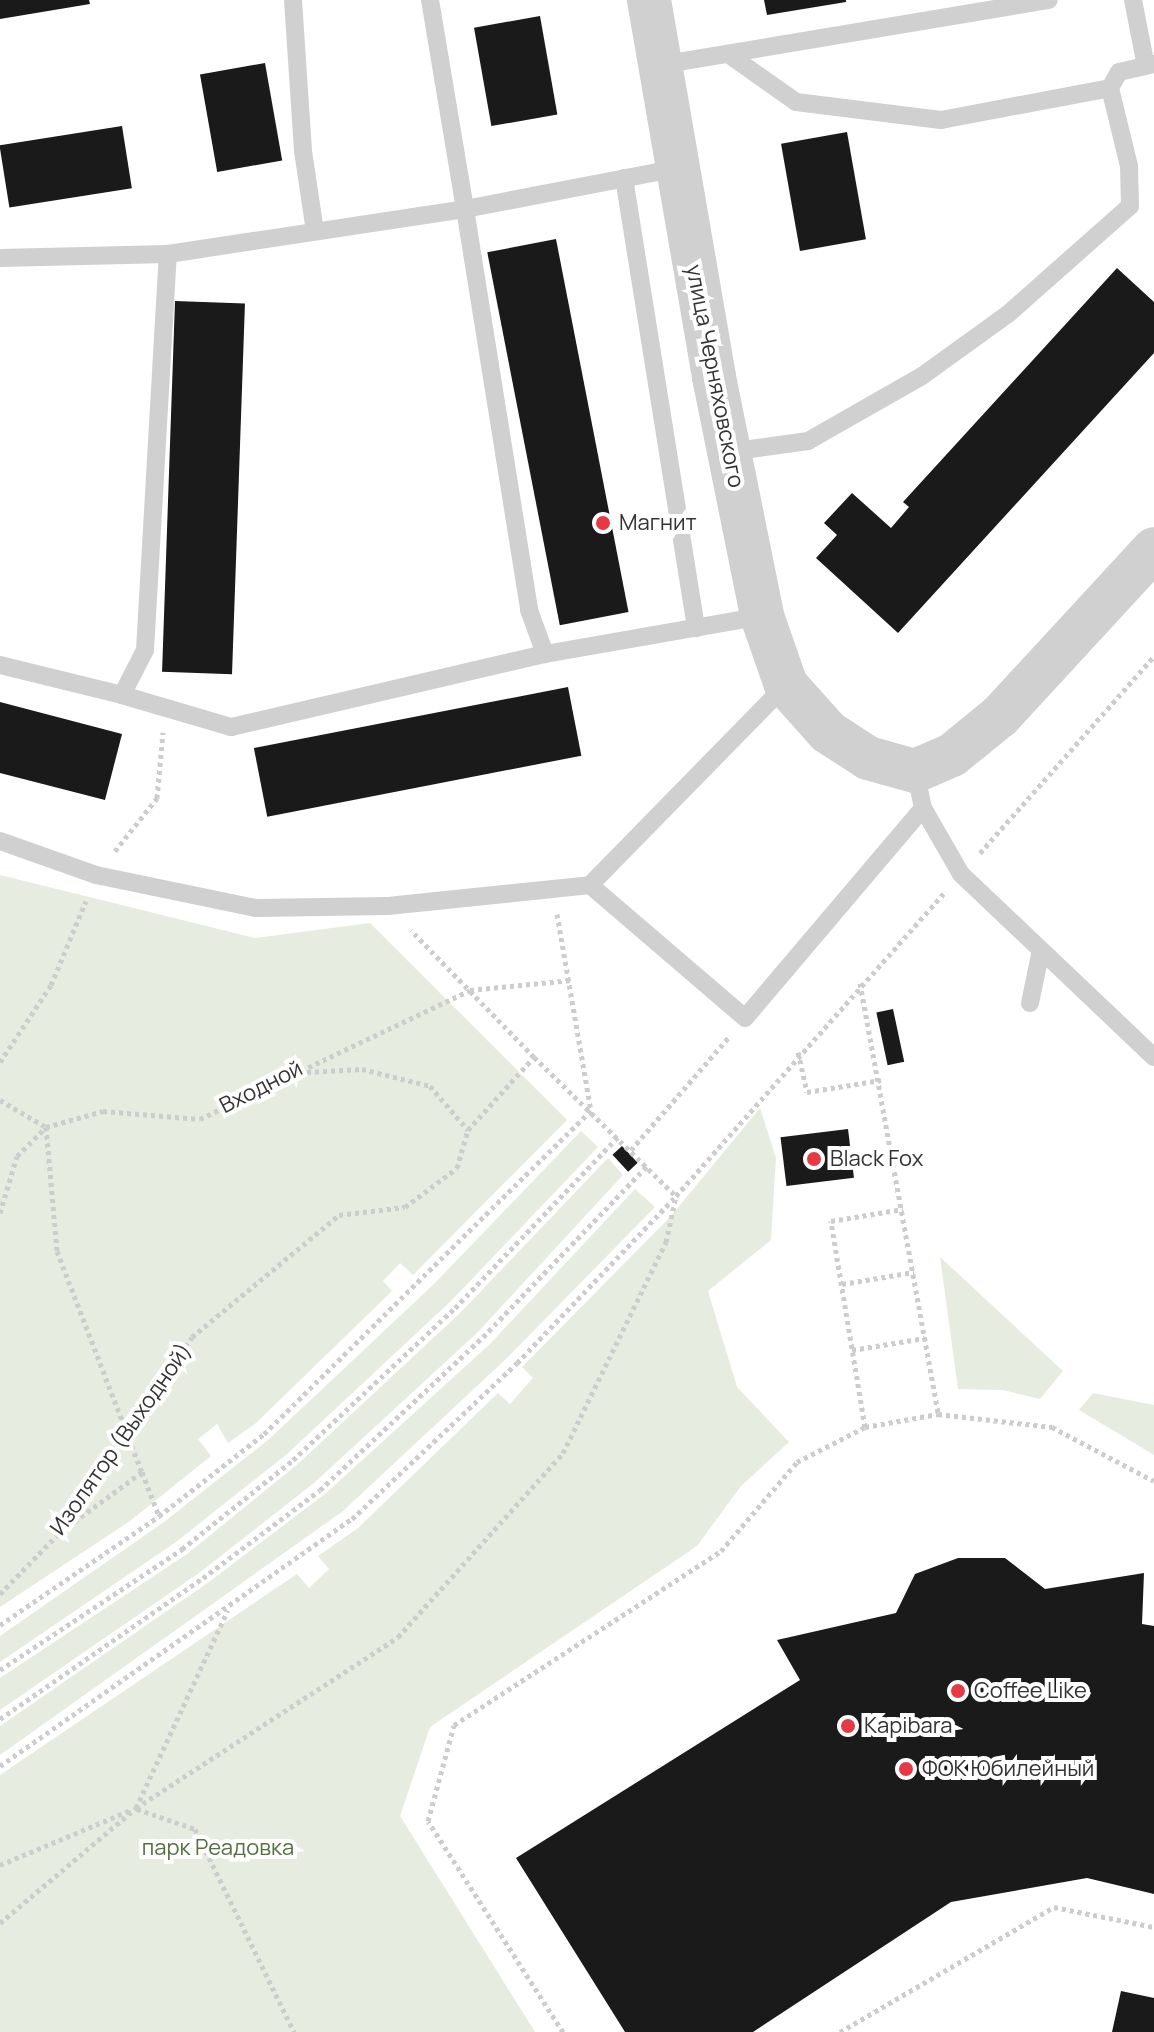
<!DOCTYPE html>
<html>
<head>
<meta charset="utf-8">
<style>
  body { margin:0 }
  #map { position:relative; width:1154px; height:2032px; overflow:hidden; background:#fff; font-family:Manrope,sans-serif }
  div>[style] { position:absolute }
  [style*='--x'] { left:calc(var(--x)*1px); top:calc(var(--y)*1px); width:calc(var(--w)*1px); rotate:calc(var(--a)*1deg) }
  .green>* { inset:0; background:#e6ecdf }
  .building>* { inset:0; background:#1a1a1a; transform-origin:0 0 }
  .path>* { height:5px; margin-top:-2.5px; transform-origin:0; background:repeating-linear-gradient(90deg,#cdcdcd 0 4px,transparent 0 8px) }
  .service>* { height:18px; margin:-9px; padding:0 9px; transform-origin:9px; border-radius:9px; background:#d0d0d0 }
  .tertiary>* { height:44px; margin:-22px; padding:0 22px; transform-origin:22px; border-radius:22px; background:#d0d0d0 }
  .dots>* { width:22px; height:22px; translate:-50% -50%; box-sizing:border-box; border:4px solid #fff; border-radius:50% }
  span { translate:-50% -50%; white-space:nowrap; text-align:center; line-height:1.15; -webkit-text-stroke:8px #fff; paint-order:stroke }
  .street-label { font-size:22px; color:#333 }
  .poi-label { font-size:22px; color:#333 }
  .left { translate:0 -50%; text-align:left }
  .park-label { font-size:22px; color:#56703f }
</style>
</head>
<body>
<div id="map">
  <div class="green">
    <i style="clip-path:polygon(0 875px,255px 938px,370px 923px,567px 1120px,413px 1275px,400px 1263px,383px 1281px,392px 1291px,256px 1423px,228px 1443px,217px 1424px,198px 1439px,211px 1456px,130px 1521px,0 1607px)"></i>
    <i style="clip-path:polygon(760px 1108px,776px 1158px,771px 1240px,708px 1291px,737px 1387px,789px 1442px,741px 1486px,697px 1546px,430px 1727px,400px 1816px,535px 2032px,0 2032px,0 1775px,297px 1574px,309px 1588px,329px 1569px,318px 1556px,358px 1528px,498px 1393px,510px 1404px,533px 1378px,522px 1367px,671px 1216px)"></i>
    <i style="clip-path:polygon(581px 1131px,598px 1147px,451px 1301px,287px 1454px,176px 1542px,0 1662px,0 1636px,164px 1522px,268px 1440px,434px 1284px)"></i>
    <i style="clip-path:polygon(608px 1158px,623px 1175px,478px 1332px,314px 1483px,199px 1573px,0 1710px,0 1678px,187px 1554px,299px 1463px,460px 1313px)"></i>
    <i style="clip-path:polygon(635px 1189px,655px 1207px,506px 1359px,343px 1511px,0 1755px,0 1726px,209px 1582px,326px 1493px,490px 1344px)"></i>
    <i style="clip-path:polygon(940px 1257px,1063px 1371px,1040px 1399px,1003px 1390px,958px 1389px)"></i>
    <i style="clip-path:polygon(1093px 1393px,1154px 1405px,1154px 1455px,1079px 1410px)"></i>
  </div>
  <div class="building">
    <i style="clip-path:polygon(0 0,89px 0,90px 4px,0 19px)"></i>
    <i style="clip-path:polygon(764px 0,846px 0,846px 2px,767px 15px)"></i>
    <i style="left:540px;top:16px;width:100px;height:67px;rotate:80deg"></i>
    <i style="left:265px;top:63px;width:99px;height:66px;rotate:80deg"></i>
    <i style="left:122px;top:126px;width:63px;height:124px;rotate:81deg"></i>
    <i style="left:847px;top:132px;width:109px;height:67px;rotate:80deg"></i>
    <i style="left:556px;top:239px;width:380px;height:70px;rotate:79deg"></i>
    <i style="clip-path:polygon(1117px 268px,1154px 302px,1154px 353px,898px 633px,816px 558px,837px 535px,824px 523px,852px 493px,891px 528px,909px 507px,903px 502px)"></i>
    <i style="left:175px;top:301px;width:70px;height:371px;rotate:2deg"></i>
    <i style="left:568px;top:687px;width:70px;height:320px;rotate:79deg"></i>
    <i style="clip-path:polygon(0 702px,122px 734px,105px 800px,0 773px)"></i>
    <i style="left:893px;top:1009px;width:54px;height:17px;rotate:78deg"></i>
    <i style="left:848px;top:1129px;width:49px;height:68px;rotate:83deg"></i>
    <i style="left:622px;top:1146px;width:23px;height:13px;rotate:47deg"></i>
    <i style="clip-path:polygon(958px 1558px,1005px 1558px,1045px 1589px,1144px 1573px,1142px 1624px,1154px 1626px,1154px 1894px,1087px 1878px,951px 1902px,753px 2032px,625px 2032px,516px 1858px,800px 1680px,777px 1640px,896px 1613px,915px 1574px)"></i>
    <i style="clip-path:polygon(1121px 1991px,1154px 1998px,1154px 2032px,1112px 2032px)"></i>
  </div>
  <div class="path">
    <i style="--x:115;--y:851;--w:68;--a:-51.6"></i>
    <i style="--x:157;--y:798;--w:66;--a:-84.8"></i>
    <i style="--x:980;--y:853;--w:263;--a:-48.5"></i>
    <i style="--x:557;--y:914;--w:199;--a:80.2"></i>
    <i style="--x:860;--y:983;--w:438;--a:79.7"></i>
    <i style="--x:798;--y:1052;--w:41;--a:77.3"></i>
    <i style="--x:807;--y:1092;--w:75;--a:-9.2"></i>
    <i style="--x:534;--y:1057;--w:199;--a:44.4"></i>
    <i style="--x:0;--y:1062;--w:92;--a:-56.5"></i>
    <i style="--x:51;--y:985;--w:91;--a:-67.4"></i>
    <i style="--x:291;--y:1073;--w:71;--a:-3.2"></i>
    <i style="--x:362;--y:1069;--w:70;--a:14"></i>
    <i style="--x:430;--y:1086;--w:58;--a:49.2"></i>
    <i style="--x:0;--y:1100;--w:53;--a:30.4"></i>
    <i style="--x:46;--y:1127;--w:124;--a:84.9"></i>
    <i style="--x:57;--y:1251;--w:237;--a:69"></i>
    <i style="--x:142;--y:1472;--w:97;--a:143.8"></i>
    <i style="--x:631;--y:1150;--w:150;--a:-49.1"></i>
    <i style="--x:0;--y:1213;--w:59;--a:-73.4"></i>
    <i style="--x:17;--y:1156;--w:41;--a:-45"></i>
    <i style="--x:46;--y:1127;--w:59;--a:-15.7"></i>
    <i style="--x:103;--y:1111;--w:97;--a:4.7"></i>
    <i style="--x:200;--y:1119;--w:299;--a:-25.5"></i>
    <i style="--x:470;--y:990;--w:102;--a:-5.6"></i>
    <i style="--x:842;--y:1284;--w:73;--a:-9.5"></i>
    <i style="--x:852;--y:1350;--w:74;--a:-9.3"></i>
    <i style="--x:865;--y:1427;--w:209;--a:-99.4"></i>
    <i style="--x:831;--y:1221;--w:73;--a:-9.5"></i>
    <i style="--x:142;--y:1472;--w:47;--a:68.9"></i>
    <i style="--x:0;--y:1594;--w:86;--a:-45.9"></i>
    <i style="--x:60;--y:1532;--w:235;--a:-55.9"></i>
    <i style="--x:192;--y:1337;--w:191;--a:-39.7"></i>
    <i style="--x:339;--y:1215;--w:66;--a:-6.9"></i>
    <i style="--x:405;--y:1207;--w:65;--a:-36.9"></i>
    <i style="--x:457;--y:1168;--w:40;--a:-74"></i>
    <i style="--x:468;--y:1130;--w:98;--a:-47.9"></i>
    <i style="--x:534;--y:1057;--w:177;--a:-134.1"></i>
    <i style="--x:0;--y:1625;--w:193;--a:-34.4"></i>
    <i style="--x:159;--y:1516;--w:133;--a:-38"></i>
    <i style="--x:264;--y:1434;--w:460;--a:-44.7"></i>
    <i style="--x:0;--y:1670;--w:219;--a:-33.6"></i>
    <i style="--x:182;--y:1549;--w:142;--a:-38.7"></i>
    <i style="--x:293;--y:1460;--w:222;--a:-43.2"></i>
    <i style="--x:455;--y:1308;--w:236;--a:-46.4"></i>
    <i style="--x:0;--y:1719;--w:247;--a:-34.8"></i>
    <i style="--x:203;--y:1578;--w:146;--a:-36.9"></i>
    <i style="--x:320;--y:1490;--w:224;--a:-43.2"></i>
    <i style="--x:483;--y:1337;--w:237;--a:-46.2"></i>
    <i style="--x:0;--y:1766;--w:430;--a:-35.1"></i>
    <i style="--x:352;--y:1519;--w:227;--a:-43.4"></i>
    <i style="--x:517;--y:1363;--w:231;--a:-46.4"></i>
    <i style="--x:676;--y:1196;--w:405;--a:-48.5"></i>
    <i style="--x:136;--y:1808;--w:218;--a:-65.1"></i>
    <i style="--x:137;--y:1809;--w:61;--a:19"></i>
    <i style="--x:195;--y:1829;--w:226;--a:64"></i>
    <i style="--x:0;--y:1865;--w:142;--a:-22.8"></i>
    <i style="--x:0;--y:1923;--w:178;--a:-40.2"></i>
    <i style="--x:136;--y:1808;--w:313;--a:-33.1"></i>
    <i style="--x:398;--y:1637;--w:247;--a:-48.1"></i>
    <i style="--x:563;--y:1453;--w:235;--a:-64"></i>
    <i style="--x:666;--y:1242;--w:47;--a:-77.7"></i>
    <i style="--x:563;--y:2032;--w:250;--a:-122.6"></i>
    <i style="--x:428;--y:1821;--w:99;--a:-74.8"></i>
    <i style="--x:454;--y:1725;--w:319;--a:-33.1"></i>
    <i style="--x:721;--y:1551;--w:117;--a:-49.5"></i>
    <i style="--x:797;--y:1462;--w:76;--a:-27.2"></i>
    <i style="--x:865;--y:1427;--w:74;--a:-10.1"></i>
    <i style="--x:938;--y:1414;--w:115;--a:6.5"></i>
    <i style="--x:1052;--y:1427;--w:115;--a:27.9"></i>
    <i style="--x:840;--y:2032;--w:248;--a:-30.3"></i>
    <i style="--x:1054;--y:1907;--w:102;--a:11.3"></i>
  </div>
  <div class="service">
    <i style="--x:293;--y:0;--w:151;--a:86.2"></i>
    <i style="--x:303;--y:151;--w:81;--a:81.5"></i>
    <i style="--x:430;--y:0;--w:212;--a:80.5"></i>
    <i style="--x:465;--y:209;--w:217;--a:-10.9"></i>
    <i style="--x:1133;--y:0;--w:67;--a:78.9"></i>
    <i style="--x:728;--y:54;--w:83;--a:35.2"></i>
    <i style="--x:796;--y:102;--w:146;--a:7.1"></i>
    <i style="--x:941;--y:120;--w:172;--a:-10.7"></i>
    <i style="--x:660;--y:65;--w:394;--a:-9.5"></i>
    <i style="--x:624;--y:178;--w:456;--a:80.9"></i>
    <i style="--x:0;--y:258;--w:168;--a:-1.4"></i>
    <i style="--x:729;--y:452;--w:80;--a:-7.9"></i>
    <i style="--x:808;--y:441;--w:131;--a:-29.7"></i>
    <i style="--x:922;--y:376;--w:106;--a:-35.8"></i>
    <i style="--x:1008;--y:314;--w:163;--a:-41.5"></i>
    <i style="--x:1130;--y:206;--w:40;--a:-91.4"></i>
    <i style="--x:1129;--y:166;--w:80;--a:-103.7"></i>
    <i style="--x:1110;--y:88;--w:18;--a:-61"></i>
    <i style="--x:1119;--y:72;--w:36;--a:-13"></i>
    <i style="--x:0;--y:665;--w:126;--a:13.8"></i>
    <i style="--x:122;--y:695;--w:51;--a:-62.9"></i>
    <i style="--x:145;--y:650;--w:397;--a:-86.7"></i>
    <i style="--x:168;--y:254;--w:300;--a:-8.6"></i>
    <i style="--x:465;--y:209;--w:406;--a:80.9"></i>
    <i style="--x:529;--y:610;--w:47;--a:70"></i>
    <i style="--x:545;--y:654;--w:220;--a:-9.9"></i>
    <i style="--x:122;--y:695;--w:114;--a:16.4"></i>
    <i style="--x:231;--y:727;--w:322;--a:-13.1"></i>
    <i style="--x:923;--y:808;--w:76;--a:60.1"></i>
    <i style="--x:961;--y:874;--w:266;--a:43.5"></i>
    <i style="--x:0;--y:841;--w:102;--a:19.5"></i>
    <i style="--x:96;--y:875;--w:163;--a:11.7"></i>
    <i style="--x:256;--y:908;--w:132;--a:-0.9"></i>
    <i style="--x:388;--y:906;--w:203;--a:-5.9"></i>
    <i style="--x:590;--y:885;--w:280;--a:-45.6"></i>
    <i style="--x:590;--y:885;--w:204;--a:40.6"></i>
    <i style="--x:745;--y:1018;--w:275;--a:-49.7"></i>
    <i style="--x:923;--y:808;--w:38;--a:-102"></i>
    <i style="--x:1030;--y:1003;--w:54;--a:-78.3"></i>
  </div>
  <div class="tertiary">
    <i style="--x:649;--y:0;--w:383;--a:80.2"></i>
    <i style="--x:714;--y:377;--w:244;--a:78.6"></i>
    <i style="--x:762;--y:616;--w:73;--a:70.8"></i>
    <i style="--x:786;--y:685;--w:63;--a:48.2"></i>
    <i style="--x:828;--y:732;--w:48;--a:33"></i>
    <i style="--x:868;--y:758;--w:49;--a:15.5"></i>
    <i style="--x:915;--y:771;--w:40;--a:-23.4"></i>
    <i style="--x:952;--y:755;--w:62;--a:-39.1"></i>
    <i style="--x:1000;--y:716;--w:227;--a:-47.3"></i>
  </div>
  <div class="dots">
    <i style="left:603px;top:523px;background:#e63946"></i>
    <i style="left:814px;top:1159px;background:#e63946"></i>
    <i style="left:958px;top:1691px;background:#e63946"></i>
    <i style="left:848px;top:1726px;background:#e63946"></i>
    <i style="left:906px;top:1769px;background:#e63946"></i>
  </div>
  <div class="street-label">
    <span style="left:715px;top:376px;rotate:79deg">улица Черняховского</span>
    <span style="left:261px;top:1087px;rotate:-27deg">Входной</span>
    <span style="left:121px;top:1439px;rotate:-55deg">Изолятор (Выходной)</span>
  </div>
  <div class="poi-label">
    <span class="left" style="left:619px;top:523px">Магнит</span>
    <span class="left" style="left:830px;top:1159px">Black Fox</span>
    <span class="left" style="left:974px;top:1691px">Coffee Like</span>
    <span class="left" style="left:864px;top:1726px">Kapibara</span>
    <span class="left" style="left:922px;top:1769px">ФОК Юбилейный</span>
  </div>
  <div class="park-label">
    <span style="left:218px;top:1848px">парк Реадовка</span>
  </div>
</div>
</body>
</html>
